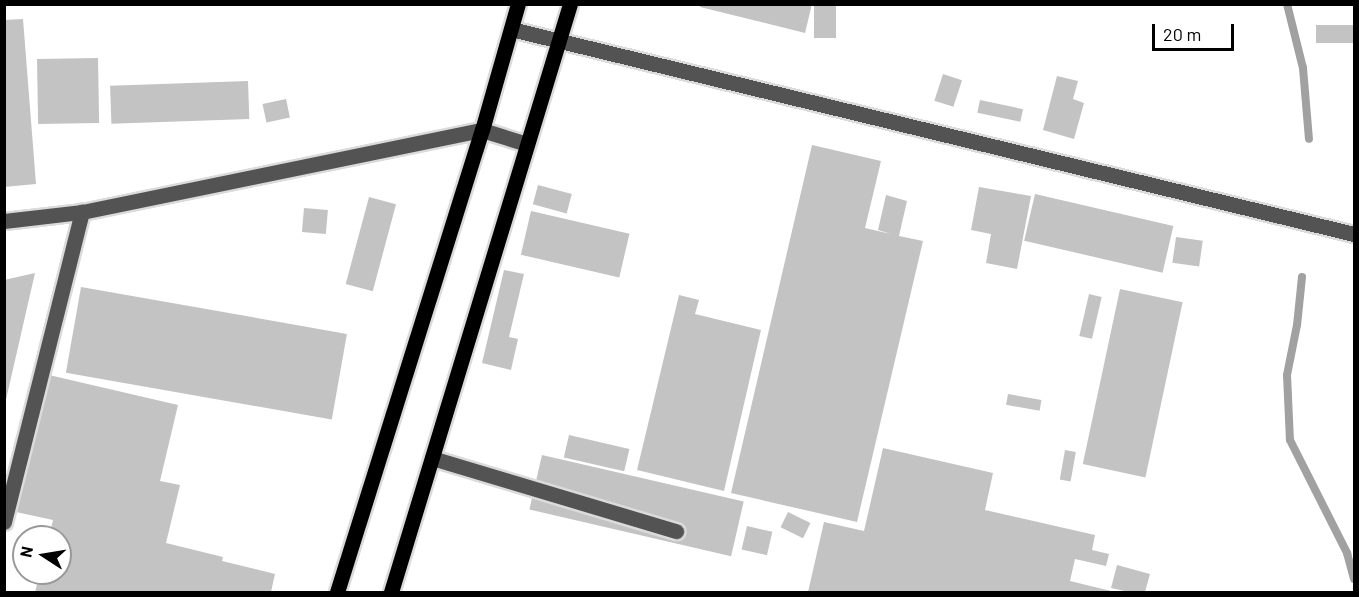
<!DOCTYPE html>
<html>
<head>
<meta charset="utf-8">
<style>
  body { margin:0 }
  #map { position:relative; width:1359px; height:597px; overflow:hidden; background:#fff; font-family:Barlow,sans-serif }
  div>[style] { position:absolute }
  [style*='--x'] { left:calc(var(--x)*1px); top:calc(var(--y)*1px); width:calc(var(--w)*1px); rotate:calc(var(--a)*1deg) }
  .stream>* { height:8px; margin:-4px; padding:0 4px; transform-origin:4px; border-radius:4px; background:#a1a1a1 }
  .building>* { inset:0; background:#c3c3c3; transform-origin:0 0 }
  .roads { filter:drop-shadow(2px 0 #dbdbdb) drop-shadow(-2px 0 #dbdbdb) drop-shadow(0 2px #dbdbdb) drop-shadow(0 -2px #dbdbdb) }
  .minor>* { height:15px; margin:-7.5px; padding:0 7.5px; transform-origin:7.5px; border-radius:7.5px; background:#535353 }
  .major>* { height:15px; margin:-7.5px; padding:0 7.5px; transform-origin:7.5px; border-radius:7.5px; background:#000 }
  span { translate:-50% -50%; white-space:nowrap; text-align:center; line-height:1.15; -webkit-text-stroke:5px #fff; paint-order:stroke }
  .frame { position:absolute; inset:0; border:6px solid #000; pointer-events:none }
  .north { position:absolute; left:12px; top:525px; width:60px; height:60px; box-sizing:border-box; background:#fff; border:2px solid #999; border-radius:50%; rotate:282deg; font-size:16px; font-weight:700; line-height:24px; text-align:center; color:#000 }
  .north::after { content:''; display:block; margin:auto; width:21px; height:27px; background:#000; clip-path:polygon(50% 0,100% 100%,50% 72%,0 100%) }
  .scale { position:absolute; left:1152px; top:24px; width:82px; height:27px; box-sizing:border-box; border:3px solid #000; border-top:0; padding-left:8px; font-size:18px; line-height:21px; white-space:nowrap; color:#000; -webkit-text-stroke:4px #fff; paint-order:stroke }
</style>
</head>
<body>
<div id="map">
  <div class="stream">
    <i style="--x:1287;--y:4;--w:66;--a:76"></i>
    <i style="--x:1303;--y:68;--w:71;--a:85.2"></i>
    <i style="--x:1302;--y:277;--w:48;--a:95.9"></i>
    <i style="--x:1297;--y:325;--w:51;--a:101.3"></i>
    <i style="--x:1287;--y:375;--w:65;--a:87.4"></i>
    <i style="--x:1290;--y:440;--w:127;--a:63.2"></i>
    <i style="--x:1347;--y:553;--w:27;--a:75"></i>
  </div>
  <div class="building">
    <i style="clip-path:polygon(700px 4px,812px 4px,805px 33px,700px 7px)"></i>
    <i style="left:814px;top:4px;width:22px;height:34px"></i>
    <i style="clip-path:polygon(23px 19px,36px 184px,4px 187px,4px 20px)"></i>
    <i style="left:1354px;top:25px;width:18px;height:38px;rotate:90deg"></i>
    <i style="left:98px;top:58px;width:65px;height:61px;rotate:89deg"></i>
    <i style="left:943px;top:74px;width:20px;height:28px;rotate:18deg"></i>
    <i style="clip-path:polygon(1057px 76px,1078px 81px,1073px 99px,1084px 103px,1074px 139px,1043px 130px)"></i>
    <i style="left:248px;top:81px;width:38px;height:138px;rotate:88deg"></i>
    <i style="left:286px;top:99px;width:19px;height:24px;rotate:78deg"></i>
    <i style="left:980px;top:100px;width:44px;height:13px;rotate:12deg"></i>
    <i style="clip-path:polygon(812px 145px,881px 161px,865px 228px,891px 234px,878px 230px,886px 195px,907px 201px,899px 236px,923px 241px,857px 522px,731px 493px)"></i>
    <i style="left:538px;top:185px;width:35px;height:20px;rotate:15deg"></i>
    <i style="clip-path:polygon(979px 187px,1031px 196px,1017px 269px,986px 263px,991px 234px,971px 230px)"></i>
    <i style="left:1035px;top:194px;width:142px;height:48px;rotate:13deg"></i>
    <i style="left:369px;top:197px;width:28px;height:90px;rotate:15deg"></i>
    <i style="left:304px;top:208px;width:24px;height:24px;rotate:5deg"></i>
    <i style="left:531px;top:211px;width:101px;height:45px;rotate:13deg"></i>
    <i style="left:1176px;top:237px;width:27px;height:26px;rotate:8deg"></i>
    <i style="clip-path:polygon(504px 270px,524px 274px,509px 337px,518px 339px,511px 370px,482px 363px)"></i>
    <i style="clip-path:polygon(35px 273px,5px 404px,4px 404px,4px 280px)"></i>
    <i style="left:81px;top:287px;width:270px;height:87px;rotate:10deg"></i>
    <i style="left:1120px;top:289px;width:64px;height:179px;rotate:12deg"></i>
    <i style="left:1089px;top:294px;width:13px;height:43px;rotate:13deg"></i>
    <i style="clip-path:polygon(679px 295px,699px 300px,695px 314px,761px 330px,724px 491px,637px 470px)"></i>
    <i style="clip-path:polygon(49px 375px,178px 405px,160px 481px,180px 485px,166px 543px,223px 557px,222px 561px,275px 574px,271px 592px,35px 592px,40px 573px,60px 573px,60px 537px,49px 537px,53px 520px,16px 512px)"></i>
    <i style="left:1008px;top:394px;width:34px;height:11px;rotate:10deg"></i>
    <i style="left:569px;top:435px;width:62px;height:23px;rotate:13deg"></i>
    <i style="clip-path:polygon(883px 448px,993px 473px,985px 510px,1095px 535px,1092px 550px,1109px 554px,1106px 566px,1075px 559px,1070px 581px,1115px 592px,808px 592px,824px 522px,864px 531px)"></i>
    <i style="left:1065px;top:450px;width:11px;height:30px;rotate:10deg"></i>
    <i style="left:542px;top:455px;width:207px;height:56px;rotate:13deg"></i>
    <i style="left:788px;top:512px;width:25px;height:17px;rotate:26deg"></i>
    <i style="left:747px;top:526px;width:26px;height:24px;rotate:13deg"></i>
    <i style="clip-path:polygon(1117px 565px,1150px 574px,1145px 592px,1129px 592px,1111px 588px)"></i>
  </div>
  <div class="roads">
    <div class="minor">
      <i style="--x:511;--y:29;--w:868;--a:13.67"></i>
      <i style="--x:4;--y:221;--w:79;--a:-6.6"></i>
      <i style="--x:82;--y:212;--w:408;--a:-11.6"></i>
      <i style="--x:482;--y:130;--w:47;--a:17.3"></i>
      <i style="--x:432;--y:458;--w:255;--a:16.7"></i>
      <i style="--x:4;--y:522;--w:320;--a:-75.9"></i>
    </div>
    <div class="major">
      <i style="--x:337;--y:592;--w:484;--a:-72.6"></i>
      <i style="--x:482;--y:130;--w:131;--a:-74.1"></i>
      <i style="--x:391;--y:592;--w:615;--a:-73.07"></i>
    </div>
  </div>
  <div class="frame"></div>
  <div class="north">N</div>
  <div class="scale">20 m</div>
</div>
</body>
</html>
